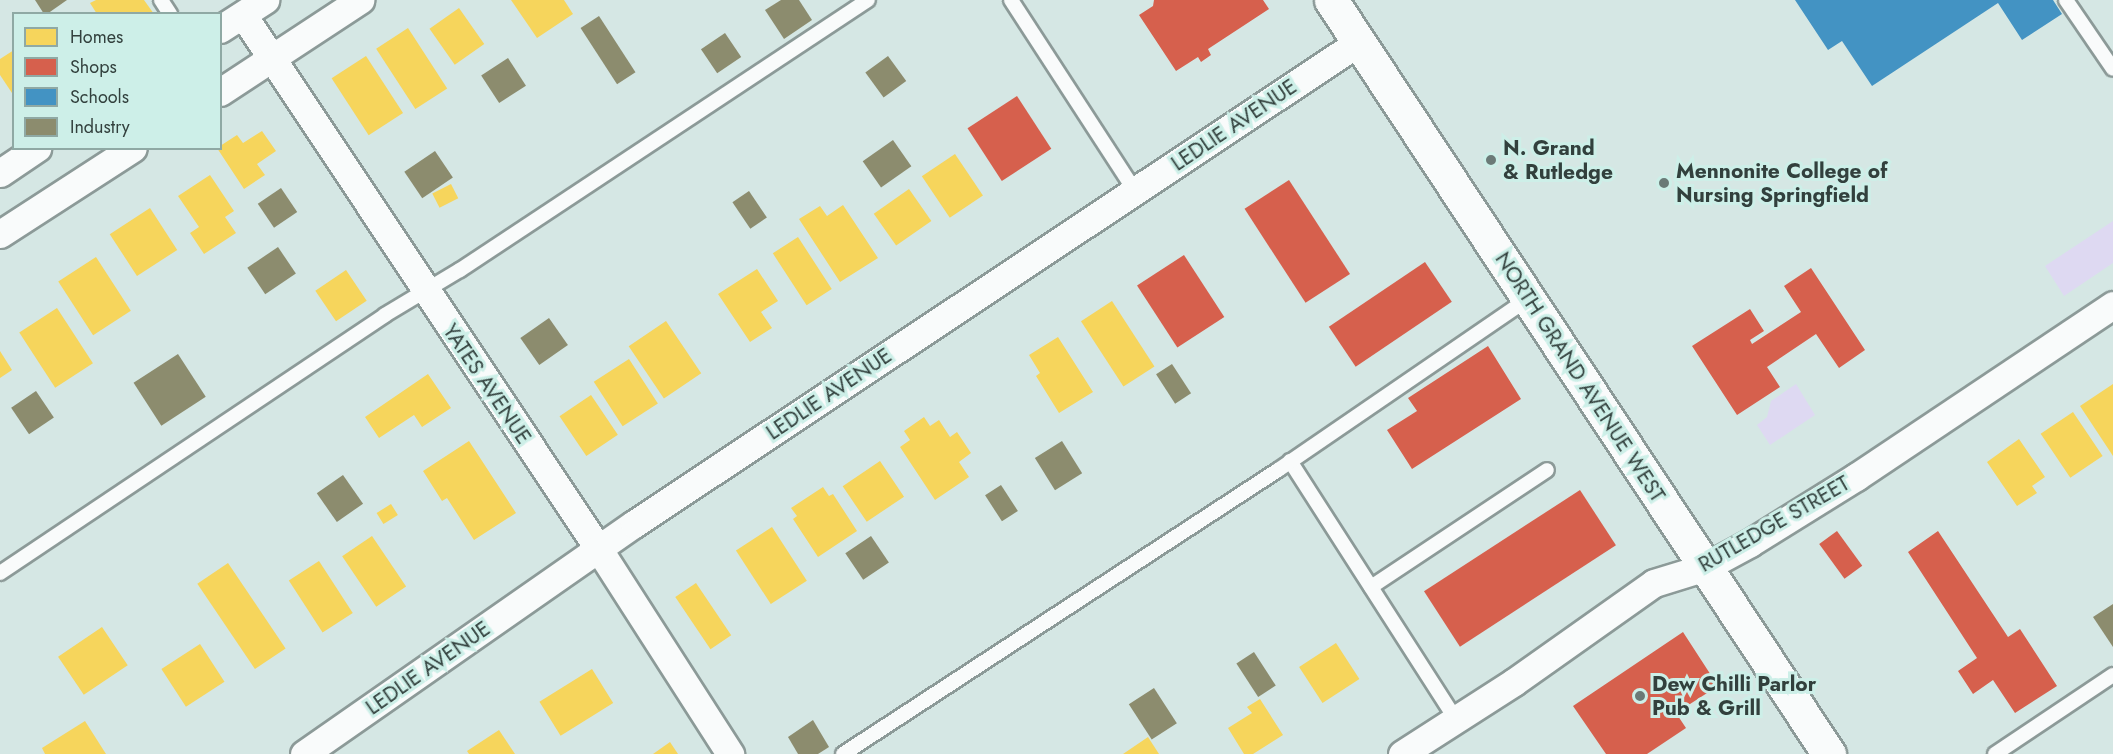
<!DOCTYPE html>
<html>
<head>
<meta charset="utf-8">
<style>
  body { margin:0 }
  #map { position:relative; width:2113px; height:754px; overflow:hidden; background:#d5e7e4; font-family:Jost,sans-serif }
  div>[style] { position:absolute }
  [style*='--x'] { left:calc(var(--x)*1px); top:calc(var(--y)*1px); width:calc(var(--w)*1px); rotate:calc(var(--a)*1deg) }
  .green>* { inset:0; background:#ded9f2 }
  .homes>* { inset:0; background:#f6d55c; transform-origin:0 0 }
  .shops>* { inset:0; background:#d6604d; transform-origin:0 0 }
  .schools>* { inset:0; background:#4393c3 }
  .industry>* { inset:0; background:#8c8c6e; transform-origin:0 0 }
  .roads { filter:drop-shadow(2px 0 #8c9a98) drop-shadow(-2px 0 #8c9a98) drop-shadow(0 2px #8c9a98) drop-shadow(0 -2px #8c9a98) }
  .service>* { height:14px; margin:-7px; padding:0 7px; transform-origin:7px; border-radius:7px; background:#f9fbfb }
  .minor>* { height:27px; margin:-13.5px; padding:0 13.5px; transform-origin:13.5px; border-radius:13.5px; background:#f9fbfb }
  .secondary>* { height:33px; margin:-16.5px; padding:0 16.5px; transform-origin:16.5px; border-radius:16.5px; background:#f9fbfb }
  .dots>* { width:16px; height:16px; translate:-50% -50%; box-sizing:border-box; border:3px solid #cdefe8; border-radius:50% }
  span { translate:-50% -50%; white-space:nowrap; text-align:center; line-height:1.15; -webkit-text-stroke:6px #cdefe8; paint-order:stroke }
  .street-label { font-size:21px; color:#32403d }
  .poi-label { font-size:21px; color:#32403d; font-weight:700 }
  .left { translate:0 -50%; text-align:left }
  .legend { position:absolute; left:12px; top:12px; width:210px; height:138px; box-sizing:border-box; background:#cdefe8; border:2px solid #8fa9a4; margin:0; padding:8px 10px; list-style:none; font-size:18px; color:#32403d }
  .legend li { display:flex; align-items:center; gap:12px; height:30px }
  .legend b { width:30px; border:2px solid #8fa9a4 }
</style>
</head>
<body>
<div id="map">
  <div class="green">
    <i style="clip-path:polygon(2113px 221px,2113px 263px,2064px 296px,2045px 266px)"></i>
    <i style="clip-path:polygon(1796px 384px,1815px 415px,1770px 445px,1757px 425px,1767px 417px,1771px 401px)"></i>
  </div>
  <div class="homes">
    <i style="clip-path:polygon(96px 0,144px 0,154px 14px,97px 14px,90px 3px)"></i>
    <i style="clip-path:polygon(511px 0,564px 0,573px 14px,537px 38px)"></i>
    <i style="left:459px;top:8px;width:44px;height:36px;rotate:55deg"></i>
    <i style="left:408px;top:28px;width:72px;height:38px;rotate:57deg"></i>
    <i style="clip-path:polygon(14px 50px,14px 96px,0 75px,0 59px)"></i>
    <i style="left:366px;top:56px;width:68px;height:41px;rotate:57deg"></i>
    <i style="clip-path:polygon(262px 131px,276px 151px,257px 164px,265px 175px,244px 189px,217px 148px,237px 135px,243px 143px)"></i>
    <i style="left:955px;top:154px;width:50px;height:40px;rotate:56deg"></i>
    <i style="clip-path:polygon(210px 175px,234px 211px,225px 217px,236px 233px,204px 254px,190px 233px,199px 227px,178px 196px)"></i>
    <i style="left:451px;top:184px;width:16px;height:21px;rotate:63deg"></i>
    <i style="left:909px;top:189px;width:39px;height:43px;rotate:55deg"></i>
    <i style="clip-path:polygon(843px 205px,878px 258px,840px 282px,799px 219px,820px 206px,827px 216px)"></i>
    <i style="left:150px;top:208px;width:50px;height:48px;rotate:57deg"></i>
    <i style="left:798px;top:237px;width:62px;height:30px;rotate:57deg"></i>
    <i style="left:96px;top:257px;width:64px;height:45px;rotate:57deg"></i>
    <i style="clip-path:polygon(757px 269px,778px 301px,761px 312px,772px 328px,750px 342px,718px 294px)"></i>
    <i style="left:346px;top:270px;width:37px;height:37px;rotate:56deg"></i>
    <i style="left:1112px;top:301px;width:78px;height:37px;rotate:57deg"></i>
    <i style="left:57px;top:308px;width:66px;height:45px;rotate:57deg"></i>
    <i style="left:666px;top:321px;width:63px;height:45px;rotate:56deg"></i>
    <i style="clip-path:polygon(1058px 337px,1093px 392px,1059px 413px,1036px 376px,1040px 373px,1029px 355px)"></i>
    <i style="clip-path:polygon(0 351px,12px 370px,0 378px)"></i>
    <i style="left:629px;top:359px;width:53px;height:42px;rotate:57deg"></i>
    <i style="clip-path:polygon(428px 374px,451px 408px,422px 427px,414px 415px,379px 438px,365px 417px)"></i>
    <i style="clip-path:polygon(2113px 384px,2113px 456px,2080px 406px)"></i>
    <i style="left:591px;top:395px;width:48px;height:38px;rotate:56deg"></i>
    <i style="left:2073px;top:412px;width:53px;height:39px;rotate:56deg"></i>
    <i style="clip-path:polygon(924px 417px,930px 426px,939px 420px,950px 437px,957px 432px,971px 453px,959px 462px,969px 477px,935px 500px,900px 447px,910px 440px,904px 431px)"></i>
    <i style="clip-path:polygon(2019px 439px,2045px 477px,2032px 486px,2037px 493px,2017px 506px,1987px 462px)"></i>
    <i style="clip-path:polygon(469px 441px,516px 513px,474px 540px,447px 498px,442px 501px,423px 471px)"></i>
    <i style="left:880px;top:461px;width:43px;height:45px;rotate:56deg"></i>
    <i style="clip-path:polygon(823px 487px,829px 496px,833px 494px,857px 531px,818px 557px,793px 519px,797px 516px,791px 508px)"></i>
    <i style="left:391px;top:504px;width:13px;height:17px;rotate:58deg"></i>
    <i style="left:772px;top:527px;width:64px;height:43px;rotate:57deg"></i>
    <i style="left:372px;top:536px;width:61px;height:36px;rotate:56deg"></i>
    <i style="left:319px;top:561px;width:62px;height:36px;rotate:57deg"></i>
    <i style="left:228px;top:563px;width:103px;height:37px;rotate:56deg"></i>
    <i style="left:696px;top:583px;width:63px;height:25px;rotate:56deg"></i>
    <i style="left:102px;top:627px;width:46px;height:53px;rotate:56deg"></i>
    <i style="left:1336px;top:643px;width:43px;height:44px;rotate:57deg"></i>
    <i style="left:200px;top:644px;width:45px;height:46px;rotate:57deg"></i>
    <i style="left:592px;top:669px;width:40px;height:62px;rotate:58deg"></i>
    <i style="clip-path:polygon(1260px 699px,1283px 735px,1253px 754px,1244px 754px,1228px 728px,1252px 713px,1247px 707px)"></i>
    <i style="clip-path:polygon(85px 721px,106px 754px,45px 754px,42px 748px)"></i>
    <i style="clip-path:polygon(499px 730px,515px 754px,469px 754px,467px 751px)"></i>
    <i style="clip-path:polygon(1148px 737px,1159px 754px,1123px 754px)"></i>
    <i style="clip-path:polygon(670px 742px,678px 754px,653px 754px)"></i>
  </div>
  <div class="shops">
    <i style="clip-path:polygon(1154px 0,1263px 0,1269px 9px,1208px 49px,1211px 55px,1201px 62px,1198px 57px,1176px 71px,1139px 15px,1153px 6px)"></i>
    <i style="left:1017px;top:96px;width:63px;height:59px;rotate:57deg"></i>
    <i style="left:1289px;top:180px;width:112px;height:53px;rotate:57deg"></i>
    <i style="left:1184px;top:255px;width:74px;height:56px;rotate:57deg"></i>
    <i style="left:1425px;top:262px;width:48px;height:116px;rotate:56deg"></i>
    <i style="clip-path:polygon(1811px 268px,1865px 350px,1839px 368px,1816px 334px,1767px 367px,1780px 387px,1737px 415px,1692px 346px,1750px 309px,1764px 331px,1750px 340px,1752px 344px,1801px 312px,1784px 286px)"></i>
    <i style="clip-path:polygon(1488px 346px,1521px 399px,1412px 469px,1387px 430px,1417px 411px,1408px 398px)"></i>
    <i style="left:1580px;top:490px;width:66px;height:186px;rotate:57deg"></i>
    <i style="left:1837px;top:531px;width:43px;height:22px;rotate:54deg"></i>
    <i style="clip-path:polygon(1938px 531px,2008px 637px,2020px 629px,2057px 686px,2015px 713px,1993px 680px,1973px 694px,1958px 671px,1977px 658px,1908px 552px)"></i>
    <i style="clip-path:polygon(1683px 632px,1718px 686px,1676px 713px,1686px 728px,1647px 754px,1606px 754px,1573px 706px)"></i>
  </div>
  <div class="schools">
    <i style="clip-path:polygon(1795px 0,2053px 0,2062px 14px,2022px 40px,1998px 3px,1872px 86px,1842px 41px,1828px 50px)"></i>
  </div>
  <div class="industry">
    <i style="clip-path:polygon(35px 0,67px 0,47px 14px,44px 14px)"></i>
    <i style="clip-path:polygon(781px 0,799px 0,812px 20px,784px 39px,765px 10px)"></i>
    <i style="left:599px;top:16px;width:67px;height:22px;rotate:57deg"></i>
    <i style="left:725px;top:33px;width:29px;height:29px;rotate:56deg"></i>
    <i style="left:888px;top:56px;width:31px;height:28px;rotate:54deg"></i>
    <i style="left:508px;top:58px;width:33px;height:32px;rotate:57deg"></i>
    <i style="left:893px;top:140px;width:32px;height:37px;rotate:55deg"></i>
    <i style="left:435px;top:151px;width:32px;height:37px;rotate:56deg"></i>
    <i style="left:281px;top:188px;width:29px;height:28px;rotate:56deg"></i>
    <i style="left:749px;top:191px;width:32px;height:20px;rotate:56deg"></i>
    <i style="left:278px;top:247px;width:32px;height:37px;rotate:56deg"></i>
    <i style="left:549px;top:318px;width:33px;height:35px;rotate:55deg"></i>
    <i style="left:178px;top:354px;width:51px;height:53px;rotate:57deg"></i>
    <i style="left:1172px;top:364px;width:35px;height:19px;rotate:57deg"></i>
    <i style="left:36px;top:391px;width:32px;height:30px;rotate:56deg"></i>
    <i style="left:1062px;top:441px;width:38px;height:32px;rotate:58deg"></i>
    <i style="left:343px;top:475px;width:35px;height:32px;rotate:55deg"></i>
    <i style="left:1001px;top:485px;width:31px;height:19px;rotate:57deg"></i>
    <i style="left:871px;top:536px;width:32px;height:31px;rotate:56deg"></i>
    <i style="clip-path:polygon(2113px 604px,2113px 647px,2093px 617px)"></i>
    <i style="left:1254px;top:652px;width:40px;height:21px;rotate:57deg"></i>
    <i style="left:1154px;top:688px;width:42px;height:30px;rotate:57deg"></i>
    <i style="clip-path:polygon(813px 720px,829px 747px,818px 754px,798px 754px,788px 737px)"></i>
  </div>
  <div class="roads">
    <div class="service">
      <i style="--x:161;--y:0;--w:17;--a:57"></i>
      <i style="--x:1011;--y:0;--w:228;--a:57"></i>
      <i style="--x:2066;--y:0;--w:83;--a:55.7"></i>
      <i style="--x:1290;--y:461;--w:308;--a:57.3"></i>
      <i style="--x:0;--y:573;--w:463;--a:-33.8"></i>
      <i style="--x:385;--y:315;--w:87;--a:-31"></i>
      <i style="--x:460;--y:270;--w:489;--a:-33.5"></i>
      <i style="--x:1371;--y:587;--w:211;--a:-33.6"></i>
      <i style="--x:843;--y:754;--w:520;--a:-33.14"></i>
      <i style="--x:1278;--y:470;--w:303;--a:-34.4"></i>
      <i style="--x:1995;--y:754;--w:142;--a:-33.8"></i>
    </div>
    <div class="minor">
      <i style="--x:243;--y:15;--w:640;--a:56.33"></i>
      <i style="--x:598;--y:548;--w:245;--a:57.3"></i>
      <i style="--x:220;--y:29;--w:54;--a:-32.8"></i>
      <i style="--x:220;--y:92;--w:168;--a:-33.3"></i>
      <i style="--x:0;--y:173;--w:45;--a:-34"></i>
      <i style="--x:0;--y:234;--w:158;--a:-32.9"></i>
      <i style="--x:304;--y:754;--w:402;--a:-34.9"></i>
      <i style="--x:634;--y:524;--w:871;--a:-33.62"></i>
      <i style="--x:1402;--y:754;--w:133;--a:-32.7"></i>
      <i style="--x:1514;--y:682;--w:171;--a:-35.3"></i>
      <i style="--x:1654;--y:583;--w:54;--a:-17.1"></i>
      <i style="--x:1706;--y:567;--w:50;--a:-28.6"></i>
      <i style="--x:1750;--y:543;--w:125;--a:-31.9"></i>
      <i style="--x:1856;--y:477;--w:309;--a:-33.8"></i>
    </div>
    <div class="secondary">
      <i style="--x:1331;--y:0;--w:904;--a:56.56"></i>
    </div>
  </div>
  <div class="dots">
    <i style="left:1491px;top:160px;background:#6b7a77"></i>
    <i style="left:1664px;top:183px;background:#6b7a77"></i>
    <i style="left:1640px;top:696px;background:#6b7a77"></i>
  </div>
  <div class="street-label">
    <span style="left:1234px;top:125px;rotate:-34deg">LEDLIE AVENUE</span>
    <span style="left:1580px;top:377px;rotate:57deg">NORTH GRAND AVENUE WEST</span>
    <span style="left:487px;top:384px;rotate:56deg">YATES AVENUE</span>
    <span style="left:829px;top:394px;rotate:-34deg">LEDLIE AVENUE</span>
    <span style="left:1774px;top:524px;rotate:-30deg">RUTLEDGE STREET</span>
    <span style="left:428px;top:668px;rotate:-35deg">LEDLIE AVENUE</span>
  </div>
  <div class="poi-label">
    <span class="left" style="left:1503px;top:160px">N. Grand<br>&amp; Rutledge</span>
    <span class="left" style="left:1676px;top:183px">Mennonite College of<br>Nursing Springfield</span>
    <span class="left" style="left:1652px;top:696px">Dew Chilli Parlor<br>Pub &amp; Grill</span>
  </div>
  <ul class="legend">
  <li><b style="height:16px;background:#f6d55c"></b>Homes</li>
  <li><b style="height:16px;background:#d6604d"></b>Shops</li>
  <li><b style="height:16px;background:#4393c3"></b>Schools</li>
  <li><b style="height:16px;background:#8c8c6e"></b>Industry</li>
  </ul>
</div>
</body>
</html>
